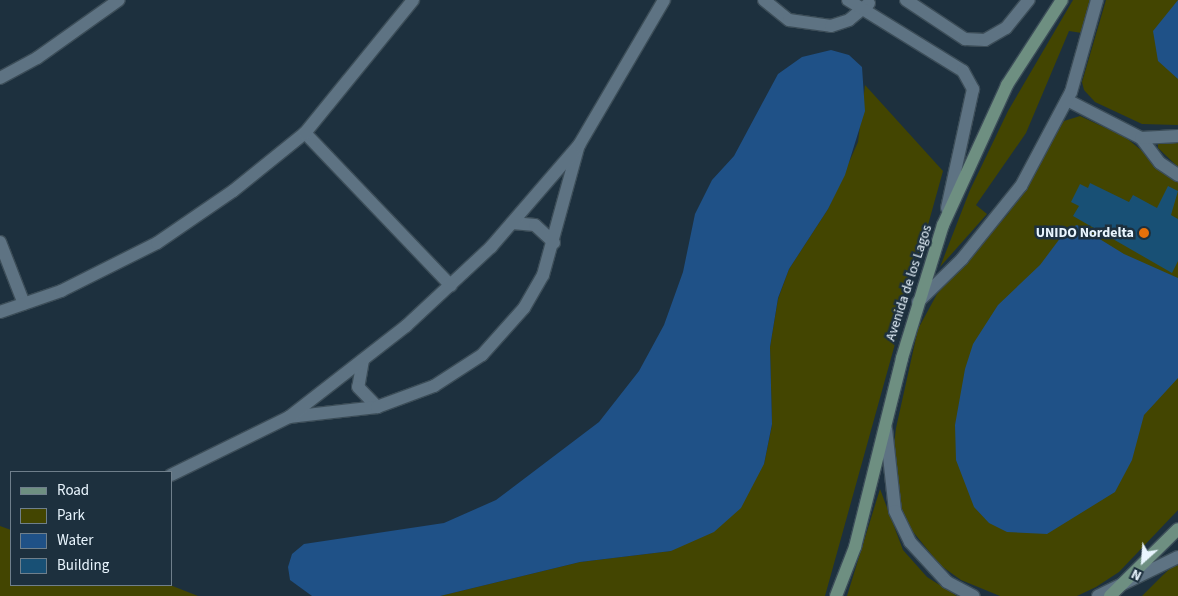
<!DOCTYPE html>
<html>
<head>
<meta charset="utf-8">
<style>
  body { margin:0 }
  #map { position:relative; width:1178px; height:596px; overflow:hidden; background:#1d303e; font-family:"Source Sans 3",sans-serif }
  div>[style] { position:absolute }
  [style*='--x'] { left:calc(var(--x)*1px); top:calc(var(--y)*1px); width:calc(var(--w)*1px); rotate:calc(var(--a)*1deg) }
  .green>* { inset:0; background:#434501 }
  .water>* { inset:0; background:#1f5187 }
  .building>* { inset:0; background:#185075 }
  .roads { filter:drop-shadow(1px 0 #3c4d58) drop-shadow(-1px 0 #3c4d58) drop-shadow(0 1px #3c4d58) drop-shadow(0 -1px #3c4d58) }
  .street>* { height:12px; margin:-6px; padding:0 6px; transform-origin:6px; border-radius:6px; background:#5e7383 }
  .secondary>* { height:12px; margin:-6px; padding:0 6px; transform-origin:6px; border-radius:6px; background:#6e8f81 }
  .dots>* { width:14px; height:14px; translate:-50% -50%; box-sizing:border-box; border:2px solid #1d303e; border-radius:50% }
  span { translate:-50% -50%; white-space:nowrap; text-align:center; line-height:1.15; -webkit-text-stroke:5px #1d303e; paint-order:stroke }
  .poi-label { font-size:14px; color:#e9f5fe; font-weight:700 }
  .right { translate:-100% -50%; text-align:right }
  .street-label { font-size:14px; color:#e9f5fe }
  .legend { position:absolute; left:10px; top:471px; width:162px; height:115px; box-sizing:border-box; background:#1d303e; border:1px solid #6f7f8b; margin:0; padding:6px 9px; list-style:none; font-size:15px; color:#e9f5fe }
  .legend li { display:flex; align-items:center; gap:10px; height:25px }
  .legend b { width:25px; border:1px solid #6f7f8b }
  .north { position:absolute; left:1118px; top:536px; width:50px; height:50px; -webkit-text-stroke:4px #1d303e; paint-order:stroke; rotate:206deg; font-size:14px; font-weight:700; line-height:20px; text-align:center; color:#e9f5fe }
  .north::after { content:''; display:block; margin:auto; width:18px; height:22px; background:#e9f5fe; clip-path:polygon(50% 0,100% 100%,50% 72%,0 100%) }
</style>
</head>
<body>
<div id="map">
  <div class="green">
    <i style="clip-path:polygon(1073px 0,1090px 0,1082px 33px,1069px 31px,1026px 133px,976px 205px,987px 214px,940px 267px,970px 190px,1008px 111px)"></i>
    <i style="clip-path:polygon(1106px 0,1178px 0,1178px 125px,1142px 124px,1095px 102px,1084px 90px,1082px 82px)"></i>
    <i style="clip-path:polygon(865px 85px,943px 171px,825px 596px,440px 596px,580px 562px,671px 551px,764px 464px,772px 425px,770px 347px,778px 299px,789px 269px,828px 209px,858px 142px)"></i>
    <i style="clip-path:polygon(1080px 116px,1125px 137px,1178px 180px,1178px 510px,1119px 572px,1096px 587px,1077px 596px,1000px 596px,961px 580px,940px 565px,910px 528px,900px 507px,892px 460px,896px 428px,918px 329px,937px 294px,1008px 214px,1064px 121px)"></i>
    <i style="clip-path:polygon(1178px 142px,1178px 167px,1158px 148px,1158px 143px)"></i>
    <i style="clip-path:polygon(880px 489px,903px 550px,927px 577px,957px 596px,847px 596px)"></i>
    <i style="clip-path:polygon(0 526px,11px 530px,11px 585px,170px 585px,198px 596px,0 596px)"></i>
    <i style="clip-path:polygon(1178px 561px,1178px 596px,1142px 596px,1162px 576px)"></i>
  </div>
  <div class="water">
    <i style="clip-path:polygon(1178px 0,1178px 79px,1158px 61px,1153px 31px)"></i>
    <i style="clip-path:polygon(831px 50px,849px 55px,862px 67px,865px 111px,845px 175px,828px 209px,789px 269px,778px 298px,770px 347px,772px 424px,764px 464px,741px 508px,714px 532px,671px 551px,580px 562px,440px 596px,312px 596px,290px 580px,288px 567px,292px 554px,304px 544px,444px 523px,496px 500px,599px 422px,639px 371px,664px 325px,683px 272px,695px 214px,712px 180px,734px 156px,778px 74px,802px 57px)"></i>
    <i style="clip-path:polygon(1077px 225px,1124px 254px,1178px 278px,1178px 378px,1144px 415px,1132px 460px,1115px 492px,1047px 534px,1007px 532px,989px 523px,974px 507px,956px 460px,955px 425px,965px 369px,973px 344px,998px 305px,1040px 265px,1067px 229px)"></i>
  </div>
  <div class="building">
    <i style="clip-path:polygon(1090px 183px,1129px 202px,1133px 195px,1157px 208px,1168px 186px,1178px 191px,1171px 215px,1178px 219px,1178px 261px,1172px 273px,1073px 216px,1079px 206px,1071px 202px,1080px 184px,1088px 188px)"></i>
  </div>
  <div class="roads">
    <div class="street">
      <i style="--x:764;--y:0;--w:32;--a:39"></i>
      <i style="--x:789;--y:20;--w:42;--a:8.1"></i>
      <i style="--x:831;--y:26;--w:19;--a:-18"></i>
      <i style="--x:849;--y:20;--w:26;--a:-40"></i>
      <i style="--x:848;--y:0;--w:135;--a:31.7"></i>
      <i style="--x:963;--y:71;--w:21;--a:61"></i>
      <i style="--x:973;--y:89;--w:122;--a:102.3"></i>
      <i style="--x:906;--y:0;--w:71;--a:33.5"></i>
      <i style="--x:965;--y:39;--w:20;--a:3"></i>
      <i style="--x:985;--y:40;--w:24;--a:-30"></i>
      <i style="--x:1006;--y:28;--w:36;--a:-51"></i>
      <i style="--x:0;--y:78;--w:42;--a:-28.4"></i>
      <i style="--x:37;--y:58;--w:100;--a:-35.3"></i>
      <i style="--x:1067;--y:100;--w:83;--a:27.2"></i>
      <i style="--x:1141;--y:138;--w:31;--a:53"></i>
      <i style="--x:1160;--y:163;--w:22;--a:34"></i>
      <i style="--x:305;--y:133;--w:211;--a:46.3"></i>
      <i style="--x:1141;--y:138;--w:37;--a:-3"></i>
      <i style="--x:512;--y:223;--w:23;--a:5"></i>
      <i style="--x:535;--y:225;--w:26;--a:43"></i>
      <i style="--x:0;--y:242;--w:66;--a:68.8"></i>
      <i style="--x:918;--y:302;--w:62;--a:-44.3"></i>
      <i style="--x:962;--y:259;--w:94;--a:-51.1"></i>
      <i style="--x:1021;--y:186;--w:106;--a:-62"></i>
      <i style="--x:1071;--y:92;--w:96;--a:-74.2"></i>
      <i style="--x:0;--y:312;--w:65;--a:-19"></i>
      <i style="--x:61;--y:291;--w:107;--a:-26.6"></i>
      <i style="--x:157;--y:243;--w:92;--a:-34.4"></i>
      <i style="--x:233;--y:191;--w:92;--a:-38.9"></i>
      <i style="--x:305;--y:133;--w:171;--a:-50.9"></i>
      <i style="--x:363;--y:360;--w:27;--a:100"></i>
      <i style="--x:358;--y:387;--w:28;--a:46"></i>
      <i style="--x:289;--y:417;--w:89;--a:-6.5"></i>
      <i style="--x:377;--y:407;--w:61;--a:-20.2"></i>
      <i style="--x:434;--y:386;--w:57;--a:-32.9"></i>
      <i style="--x:482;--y:355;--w:63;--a:-48.2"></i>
      <i style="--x:524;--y:308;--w:38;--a:-60"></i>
      <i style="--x:543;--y:275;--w:132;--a:-74.6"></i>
      <i style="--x:886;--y:429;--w:82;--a:83.7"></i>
      <i style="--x:895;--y:511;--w:34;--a:64"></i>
      <i style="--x:910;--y:542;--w:54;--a:47.2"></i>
      <i style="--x:947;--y:582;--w:30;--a:28"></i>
      <i style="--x:171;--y:475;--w:131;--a:-26.2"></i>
      <i style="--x:289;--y:417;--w:148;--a:-37.9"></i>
      <i style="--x:406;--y:326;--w:116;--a:-42.9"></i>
      <i style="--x:491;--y:247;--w:135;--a:-49.2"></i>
      <i style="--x:579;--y:145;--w:168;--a:-59.6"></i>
      <i style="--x:1098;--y:596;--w:89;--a:-26"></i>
    </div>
    <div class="secondary">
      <i style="--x:836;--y:596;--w:53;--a:-68.8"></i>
      <i style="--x:855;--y:547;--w:195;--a:-76"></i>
      <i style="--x:902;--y:358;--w:139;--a:-72.9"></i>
      <i style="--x:943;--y:225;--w:154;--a:-65.4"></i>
      <i style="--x:1007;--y:85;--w:101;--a:-57.1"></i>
      <i style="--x:1110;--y:596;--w:95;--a:-44.6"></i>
    </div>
  </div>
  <div class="dots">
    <i style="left:1144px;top:233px;background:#e8710a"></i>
  </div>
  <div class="poi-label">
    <span class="right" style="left:1134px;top:233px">UNIDO Nordelta</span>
  </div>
  <div class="street-label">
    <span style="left:909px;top:283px;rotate:-72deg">Avenida de los Lagos</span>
  </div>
  <ul class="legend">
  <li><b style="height:6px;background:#6e8f81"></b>Road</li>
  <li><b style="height:14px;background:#434501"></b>Park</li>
  <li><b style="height:14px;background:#1f5187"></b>Water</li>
  <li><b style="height:14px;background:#185075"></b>Building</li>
  </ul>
  <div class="north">N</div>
</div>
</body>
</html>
